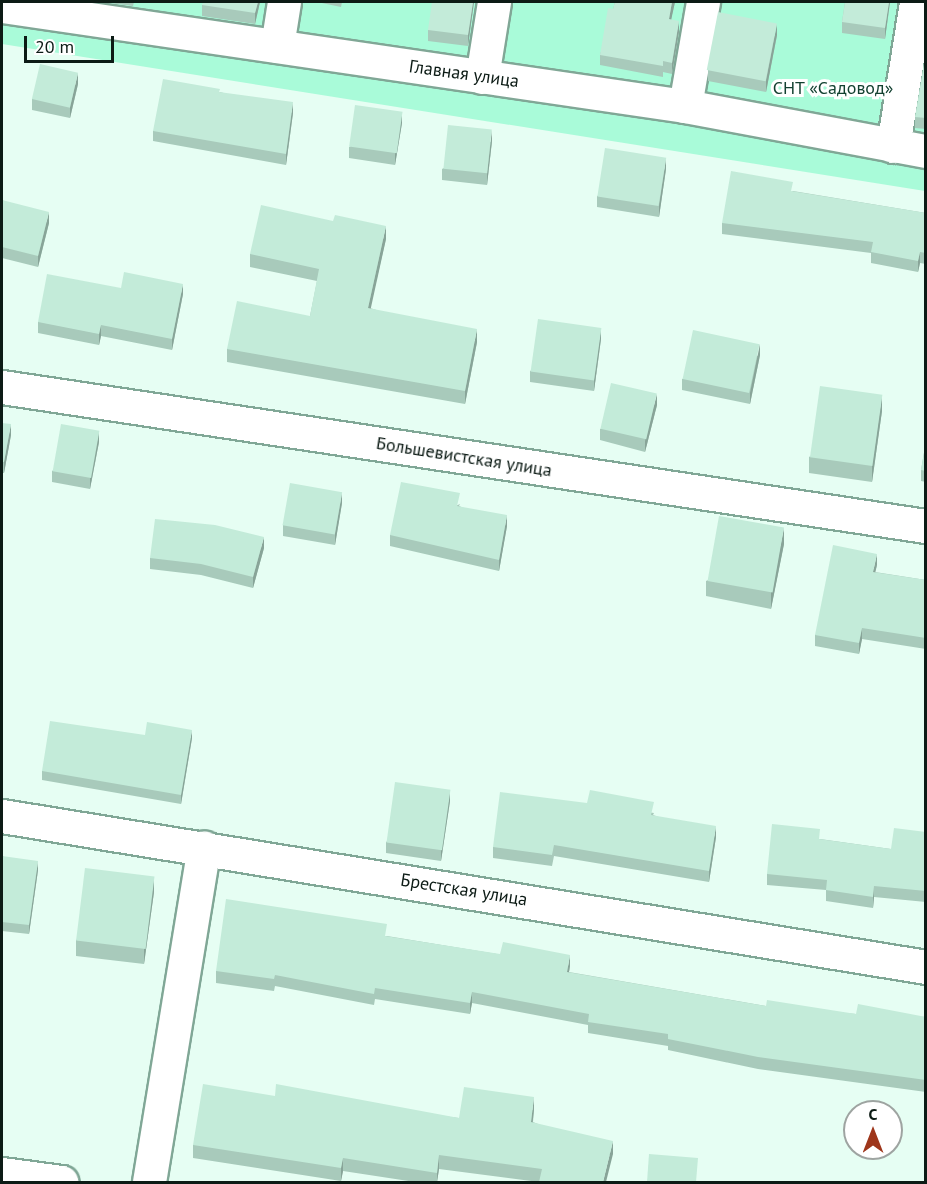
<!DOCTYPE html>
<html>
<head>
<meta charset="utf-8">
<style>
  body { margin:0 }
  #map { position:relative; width:927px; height:1184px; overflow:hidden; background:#e6fef3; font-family:"PT Sans",sans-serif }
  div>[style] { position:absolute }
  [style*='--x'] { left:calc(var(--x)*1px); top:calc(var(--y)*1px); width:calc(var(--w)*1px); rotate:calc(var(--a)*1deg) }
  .green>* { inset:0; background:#a9fbd9 }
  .roads { filter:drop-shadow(2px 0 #80a796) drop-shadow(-2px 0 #80a796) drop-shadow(0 2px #80a796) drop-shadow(0 -2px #80a796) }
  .minor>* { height:33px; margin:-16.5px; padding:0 16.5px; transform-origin:16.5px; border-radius:16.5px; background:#fff }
  .wall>* { inset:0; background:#a8cabb }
  .shaded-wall>* { inset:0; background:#88a498 }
  .building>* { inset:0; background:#c3ebd9; transform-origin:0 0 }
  span { translate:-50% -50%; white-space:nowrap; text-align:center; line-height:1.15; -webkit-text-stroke:6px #fff; paint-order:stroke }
  .street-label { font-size:18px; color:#0c1b15 }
  .park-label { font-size:18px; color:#124030 }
  .frame { position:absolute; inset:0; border:3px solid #0c1b15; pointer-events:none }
  .north { position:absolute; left:843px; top:1100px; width:60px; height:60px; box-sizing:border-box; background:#fff; border:2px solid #9ea4a1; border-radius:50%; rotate:0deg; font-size:16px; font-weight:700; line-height:24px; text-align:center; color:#0c1b15 }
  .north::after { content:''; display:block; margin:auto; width:21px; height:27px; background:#9e361b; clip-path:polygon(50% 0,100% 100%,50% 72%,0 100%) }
  .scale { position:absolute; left:24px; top:36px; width:90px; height:27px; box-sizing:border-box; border:3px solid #0c1b15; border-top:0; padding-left:8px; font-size:18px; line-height:21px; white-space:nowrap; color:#0c1b15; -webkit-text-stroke:4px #fff; paint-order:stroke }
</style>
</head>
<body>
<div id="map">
  <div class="green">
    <i style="clip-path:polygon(2px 2px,925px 2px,925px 191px,2px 44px)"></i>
  </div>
  <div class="roads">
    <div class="minor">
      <i style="--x:2;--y:6;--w:690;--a:8.33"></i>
      <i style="--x:685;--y:106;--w:245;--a:10.6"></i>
      <i style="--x:277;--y:46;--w:45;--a:-81"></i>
      <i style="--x:482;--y:77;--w:76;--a:-80.9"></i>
      <i style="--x:685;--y:106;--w:106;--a:-80.2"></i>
      <i style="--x:893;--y:146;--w:146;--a:-80.9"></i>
      <i style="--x:2;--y:387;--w:934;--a:8.56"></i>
      <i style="--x:2;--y:816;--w:936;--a:9.28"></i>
      <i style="--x:2;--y:1174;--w:60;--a:7.7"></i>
      <i style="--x:149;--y:1182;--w:339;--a:-80.7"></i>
    </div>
  </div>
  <div class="wall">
    <i style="clip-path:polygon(101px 2px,134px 2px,133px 6px)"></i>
    <i style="clip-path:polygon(260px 2px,255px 24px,202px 16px,202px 5px)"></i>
    <i style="clip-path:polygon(317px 2px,342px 2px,341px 7px)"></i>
    <i style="clip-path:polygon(474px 2px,468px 46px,428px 41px,428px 30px)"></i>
    <i style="clip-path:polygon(615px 2px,675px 2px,671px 19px,679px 32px,672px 74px,663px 72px,663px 77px,600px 65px,600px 55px)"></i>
    <i style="clip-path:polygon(845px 2px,890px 2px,885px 39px,842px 33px,842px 22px)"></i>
    <i style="clip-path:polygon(777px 35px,766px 92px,708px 81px,708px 70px)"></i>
    <i style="clip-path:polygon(926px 57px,926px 129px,915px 128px,915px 117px)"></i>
    <i style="clip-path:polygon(78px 84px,70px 118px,32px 110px,32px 99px)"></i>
    <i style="clip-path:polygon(220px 92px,293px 113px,286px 165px,153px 141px,153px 131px)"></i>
    <i style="clip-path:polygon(402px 123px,395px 165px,349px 158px,349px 147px)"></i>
    <i style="clip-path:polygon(492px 141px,487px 185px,442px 180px,442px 169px)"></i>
    <i style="clip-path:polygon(666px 169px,659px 217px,597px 207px,597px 196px)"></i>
    <i style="clip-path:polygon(793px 191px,926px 213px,926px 264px,920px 263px,918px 272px,871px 263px,871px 253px,722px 234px,722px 223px)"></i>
    <i style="clip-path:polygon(2px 200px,49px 223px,38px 267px,2px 258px)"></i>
    <i style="clip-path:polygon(386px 239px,370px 308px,477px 342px,465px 404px,227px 362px,227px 349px,310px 316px,317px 281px,250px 267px,250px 254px)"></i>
    <i style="clip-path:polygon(121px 288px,183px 294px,172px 350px,101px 336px,99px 345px,38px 333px,38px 322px)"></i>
    <i style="clip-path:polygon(601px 339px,594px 391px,530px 382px,530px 371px)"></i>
    <i style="clip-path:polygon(760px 355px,750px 404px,682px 390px,682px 379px)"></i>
    <i style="clip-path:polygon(657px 405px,645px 452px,600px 440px,600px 429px)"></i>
    <i style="clip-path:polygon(882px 411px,872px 482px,809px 473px,809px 457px)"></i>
    <i style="clip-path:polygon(2px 423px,11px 435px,4px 473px,2px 473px)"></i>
    <i style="clip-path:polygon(926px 441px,926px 482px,921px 481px,921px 470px)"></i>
    <i style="clip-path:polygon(99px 442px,90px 489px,52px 482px,52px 471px)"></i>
    <i style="clip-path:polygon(342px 503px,335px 545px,283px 536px,283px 525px)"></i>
    <i style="clip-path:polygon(460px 504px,459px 506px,507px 526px,499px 571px,390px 546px,390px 535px)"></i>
    <i style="clip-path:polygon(784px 544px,771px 609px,706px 596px,706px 581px)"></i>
    <i style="clip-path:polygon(264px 548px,253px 588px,201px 575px,150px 569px,150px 558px)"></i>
    <i style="clip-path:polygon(877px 565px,875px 572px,926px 580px,926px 649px,862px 639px,859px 654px,815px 646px,815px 635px)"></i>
    <i style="clip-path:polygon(145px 735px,192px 738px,181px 804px,42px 780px,42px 771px)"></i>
    <i style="clip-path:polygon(450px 801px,441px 861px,386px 853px,386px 842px)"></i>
    <i style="clip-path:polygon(587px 803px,654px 813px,653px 815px,716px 837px,709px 882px,554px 856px,552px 866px,493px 858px,493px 847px)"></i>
    <i style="clip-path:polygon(926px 832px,926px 902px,874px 897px,873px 908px,826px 901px,826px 890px,767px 885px,767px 874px,820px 839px,891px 849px)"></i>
    <i style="clip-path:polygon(2px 856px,38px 870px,29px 934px,2px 931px)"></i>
    <i style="clip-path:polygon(154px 892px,144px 964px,76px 956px,76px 940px)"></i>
    <i style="clip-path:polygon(387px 936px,570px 966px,569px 972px,766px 1006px,856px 1014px,926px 1017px,926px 1092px,758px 1069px,668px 1050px,668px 1046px,588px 1033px,588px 1025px,472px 1003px,470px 1014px,375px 999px,374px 1005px,275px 986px,274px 991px,216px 983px,216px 971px)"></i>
    <i style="clip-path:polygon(275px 1096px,459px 1118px,534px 1110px,533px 1122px,613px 1154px,539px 1182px,439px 1169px,437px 1182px,415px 1182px,343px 1171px,341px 1181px,193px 1158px,193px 1145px)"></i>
  </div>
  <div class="shaded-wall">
    <i style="clip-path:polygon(258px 2px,260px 2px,255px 24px,255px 13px)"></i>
    <i style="clip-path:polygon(473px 2px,474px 2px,468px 46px,468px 35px)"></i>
    <i style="clip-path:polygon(672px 2px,675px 2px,669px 30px,669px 19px)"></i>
    <i style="clip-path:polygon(889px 2px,890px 2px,885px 39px,885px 28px)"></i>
    <i style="clip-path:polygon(679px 21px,679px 32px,672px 74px,672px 63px)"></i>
    <i style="clip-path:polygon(777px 24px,777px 35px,766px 92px,766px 81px)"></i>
    <i style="clip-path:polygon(78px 73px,78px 84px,70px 118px,70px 107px)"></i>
    <i style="clip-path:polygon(293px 102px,293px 113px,286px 165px,286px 154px)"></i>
    <i style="clip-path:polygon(402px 112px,402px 123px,395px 165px,395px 154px)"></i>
    <i style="clip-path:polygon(492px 130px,492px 141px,487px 185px,487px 174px)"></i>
    <i style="clip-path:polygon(666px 158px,666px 169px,659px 217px,659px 206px)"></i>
    <i style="clip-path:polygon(49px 212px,49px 223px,38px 267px,38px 256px)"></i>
    <i style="clip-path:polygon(386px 226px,386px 239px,368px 321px,368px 308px)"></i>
    <i style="clip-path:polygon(920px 252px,920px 263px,918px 272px,918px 261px)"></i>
    <i style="clip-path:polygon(183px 284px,183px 294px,172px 350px,172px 339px)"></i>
    <i style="clip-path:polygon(101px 325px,101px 336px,99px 345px,99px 334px)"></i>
    <i style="clip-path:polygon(601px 328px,601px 339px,594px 391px,594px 380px)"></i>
    <i style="clip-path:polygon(477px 329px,477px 342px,465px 404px,465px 391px)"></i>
    <i style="clip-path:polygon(760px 344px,760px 355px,750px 404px,750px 393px)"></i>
    <i style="clip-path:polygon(657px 394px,657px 405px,645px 452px,645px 441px)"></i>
    <i style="clip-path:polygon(882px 395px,882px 411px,872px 482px,872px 466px)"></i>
    <i style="clip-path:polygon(11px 424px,11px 435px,4px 473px,4px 462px)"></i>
    <i style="clip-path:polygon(99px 431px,99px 442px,90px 489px,90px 478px)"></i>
    <i style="clip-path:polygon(342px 492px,342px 503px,335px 545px,335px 534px)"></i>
    <i style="clip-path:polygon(507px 515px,507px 526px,499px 571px,499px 560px)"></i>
    <i style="clip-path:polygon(784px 528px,784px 544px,771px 609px,771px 593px)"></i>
    <i style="clip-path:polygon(264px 537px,264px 548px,253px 588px,253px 577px)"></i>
    <i style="clip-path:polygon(877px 554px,877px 565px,873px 582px,873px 572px)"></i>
    <i style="clip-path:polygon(862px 628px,862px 639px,859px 654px,859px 643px)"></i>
    <i style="clip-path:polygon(3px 709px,3px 720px,2px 729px,2px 718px)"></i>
    <i style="clip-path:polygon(192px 730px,192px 738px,181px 804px,181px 795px)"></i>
    <i style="clip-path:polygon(450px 790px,450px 801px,441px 861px,441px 850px)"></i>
    <i style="clip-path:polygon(716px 826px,716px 837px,709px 882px,709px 871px)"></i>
    <i style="clip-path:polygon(38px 861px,38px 870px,29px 934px,29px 925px)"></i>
    <i style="clip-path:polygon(154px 877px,154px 892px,144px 964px,144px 949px)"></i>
    <i style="clip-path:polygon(874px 886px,874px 897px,873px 908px,873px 897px)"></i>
    <i style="clip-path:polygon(570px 955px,570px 966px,567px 983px,567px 972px)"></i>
    <i style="clip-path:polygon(472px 992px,472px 1003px,470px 1014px,470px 1003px)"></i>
    <i style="clip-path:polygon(534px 1097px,534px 1110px,531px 1135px,531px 1122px)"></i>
    <i style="clip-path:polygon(613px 1141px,613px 1154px,606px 1182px,603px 1182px)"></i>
    <i style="clip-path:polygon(439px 1155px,439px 1169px,437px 1182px,437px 1173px)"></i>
    <i style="clip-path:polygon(343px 1158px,343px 1171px,341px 1181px,341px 1168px)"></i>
  </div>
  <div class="building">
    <i style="clip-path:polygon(203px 2px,258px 2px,255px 13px,202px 5px)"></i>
    <i style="clip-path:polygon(432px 2px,473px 2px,468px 35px,428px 30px)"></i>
    <i style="clip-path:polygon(615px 2px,672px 2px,669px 19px,679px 21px,672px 63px,663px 61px,663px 66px,600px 55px,608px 8px,613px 9px)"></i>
    <i style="clip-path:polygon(845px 2px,889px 2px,885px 28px,842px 22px)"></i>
    <i style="left:718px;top:12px;width:60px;height:59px;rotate:11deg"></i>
    <i style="clip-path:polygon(926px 57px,926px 118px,915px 117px,925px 57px)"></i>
    <i style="left:40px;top:64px;width:39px;height:36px;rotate:13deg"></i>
    <i style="clip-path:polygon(163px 79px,220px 89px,219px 92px,293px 102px,286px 154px,153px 131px)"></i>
    <i style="left:355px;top:105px;width:48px;height:42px;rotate:8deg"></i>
    <i style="left:448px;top:125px;width:44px;height:44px;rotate:6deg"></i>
    <i style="left:605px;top:148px;width:62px;height:49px;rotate:9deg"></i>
    <i style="clip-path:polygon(731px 171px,793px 182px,791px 191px,926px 213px,926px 253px,920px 252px,918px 261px,871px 252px,873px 242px,722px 223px)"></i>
    <i style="clip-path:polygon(2px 200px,49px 212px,38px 256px,2px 247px)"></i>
    <i style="clip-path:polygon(261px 205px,333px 221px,335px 215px,386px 226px,368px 308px,477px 329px,465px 391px,227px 349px,237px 301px,310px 316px,319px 269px,250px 254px)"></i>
    <i style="clip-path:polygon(124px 272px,183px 284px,172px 339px,101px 325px,99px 334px,38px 322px,47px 274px,121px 288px)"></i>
    <i style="left:538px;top:319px;width:64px;height:53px;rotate:8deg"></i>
    <i style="left:693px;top:330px;width:68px;height:50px;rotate:12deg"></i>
    <i style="left:611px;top:383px;width:47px;height:47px;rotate:13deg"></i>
    <i style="left:820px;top:386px;width:63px;height:72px;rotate:8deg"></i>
    <i style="clip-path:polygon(2px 423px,11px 424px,4px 462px,2px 462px)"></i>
    <i style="left:61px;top:424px;width:39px;height:48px;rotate:10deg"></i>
    <i style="clip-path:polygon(926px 441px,926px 471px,921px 470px)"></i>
    <i style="clip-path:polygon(401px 482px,460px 493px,457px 506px,507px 515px,499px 560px,390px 535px)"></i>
    <i style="left:290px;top:483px;width:53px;height:43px;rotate:10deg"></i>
    <i style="left:719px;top:516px;width:66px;height:66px;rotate:10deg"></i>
    <i style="clip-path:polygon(155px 519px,215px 525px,264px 537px,253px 577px,201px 564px,150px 558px)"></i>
    <i style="clip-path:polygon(833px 545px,877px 554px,873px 572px,926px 580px,926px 638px,862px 628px,859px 643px,815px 635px)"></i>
    <i style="clip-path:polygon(50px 721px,145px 735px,147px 722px,192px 730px,181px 795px,42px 771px)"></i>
    <i style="left:395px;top:782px;width:56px;height:61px;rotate:8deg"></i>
    <i style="clip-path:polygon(590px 790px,654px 802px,651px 815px,716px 826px,709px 871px,554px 845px,552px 855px,493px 847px,500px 792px,587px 803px)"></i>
    <i style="clip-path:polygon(772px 824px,820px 829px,819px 839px,891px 849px,894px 828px,926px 832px,926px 891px,874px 886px,873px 897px,826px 890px,827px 880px,767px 874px)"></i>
    <i style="clip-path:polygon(2px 856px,38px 861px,29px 925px,2px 922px)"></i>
    <i style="left:85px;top:868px;width:70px;height:73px;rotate:7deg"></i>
    <i style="clip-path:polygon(226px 899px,387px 924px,385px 936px,500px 954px,503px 942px,570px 955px,567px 972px,766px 1006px,767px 1000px,856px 1014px,858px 1004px,926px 1017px,924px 1027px,926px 1027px,926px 1080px,758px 1057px,668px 1039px,668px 1034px,588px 1022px,589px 1014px,472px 992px,470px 1003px,375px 988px,374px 994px,275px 975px,274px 979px,216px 971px)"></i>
    <i style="clip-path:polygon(203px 1084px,275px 1096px,276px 1084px,459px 1118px,464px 1087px,534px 1097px,531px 1122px,613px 1141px,603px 1182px,539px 1182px,542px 1169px,439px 1155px,437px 1173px,343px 1158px,341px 1168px,193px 1145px)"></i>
    <i style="clip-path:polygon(649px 1154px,698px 1158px,696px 1182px,647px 1182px)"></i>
  </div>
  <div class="street-label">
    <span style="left:464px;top:74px;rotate:8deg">Главная улица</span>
    <span style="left:464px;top:457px;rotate:9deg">Большевистская улица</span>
    <span style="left:464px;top:890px;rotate:9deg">Брестская улица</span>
  </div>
  <div class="park-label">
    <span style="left:833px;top:88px">СНТ «Садовод»</span>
  </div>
  <div class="frame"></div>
  <div class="north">С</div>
  <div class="scale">20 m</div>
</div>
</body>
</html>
